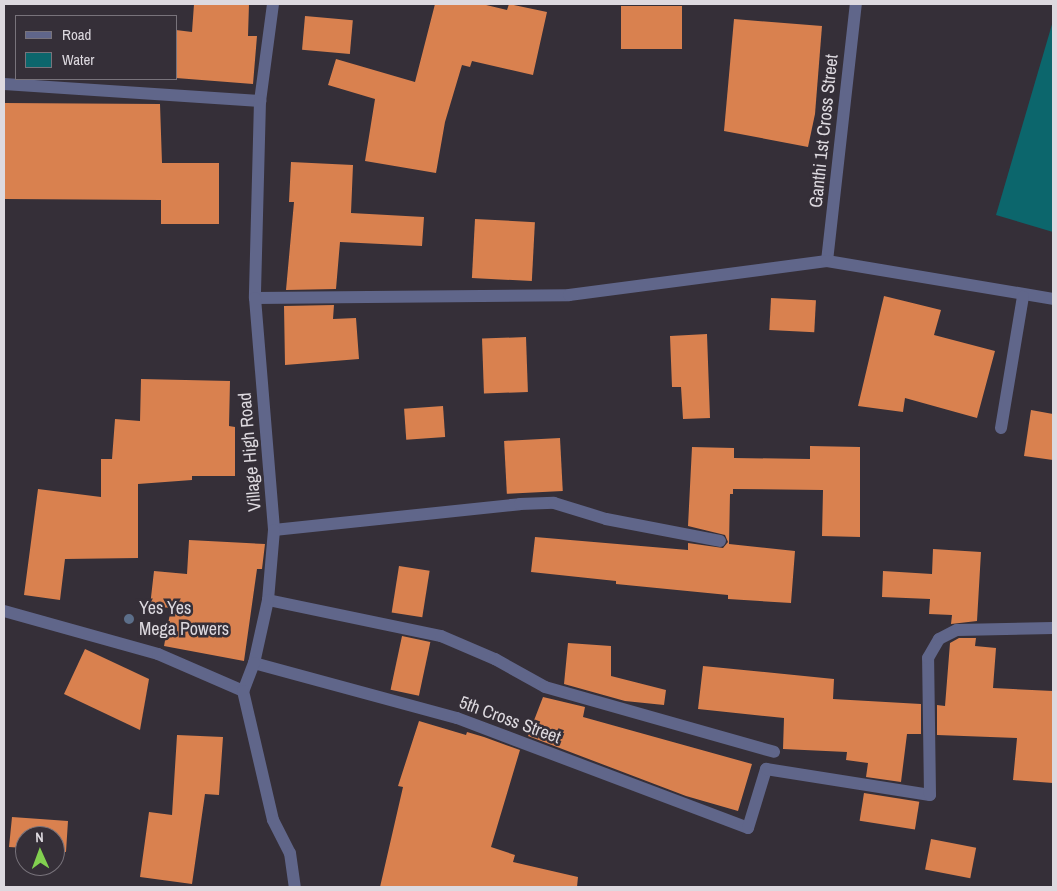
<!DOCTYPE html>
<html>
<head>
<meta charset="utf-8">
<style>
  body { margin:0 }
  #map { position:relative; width:1057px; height:891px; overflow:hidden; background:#352f38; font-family:"Archivo Narrow",sans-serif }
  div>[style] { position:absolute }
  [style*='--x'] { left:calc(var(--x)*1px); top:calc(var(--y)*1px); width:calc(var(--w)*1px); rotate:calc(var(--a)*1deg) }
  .water>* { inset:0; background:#0c666c }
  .building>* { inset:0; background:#d9814f; transform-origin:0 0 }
  .minor>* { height:12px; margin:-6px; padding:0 6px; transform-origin:6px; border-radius:6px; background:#60668a }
  .tertiary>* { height:12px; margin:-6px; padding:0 6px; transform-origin:6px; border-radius:6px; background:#60668a }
  .dots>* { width:14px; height:14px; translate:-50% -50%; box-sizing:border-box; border:2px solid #352f38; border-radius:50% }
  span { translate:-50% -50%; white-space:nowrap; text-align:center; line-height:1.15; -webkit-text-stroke:5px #352f38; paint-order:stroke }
  .street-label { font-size:18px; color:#ddd9df }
  .poi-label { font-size:18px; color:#ddd9df }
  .left { translate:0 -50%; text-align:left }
  .frame { position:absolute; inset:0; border:5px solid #ddd9df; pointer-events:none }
  .legend { position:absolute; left:15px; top:15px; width:162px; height:65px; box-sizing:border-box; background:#352f38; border:1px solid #78737b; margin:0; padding:6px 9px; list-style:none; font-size:15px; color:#ddd9df }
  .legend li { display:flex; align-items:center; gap:10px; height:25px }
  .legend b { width:25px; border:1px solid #78737b }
  .north { position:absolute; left:15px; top:826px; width:50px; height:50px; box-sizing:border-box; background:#352f38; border:1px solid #78737b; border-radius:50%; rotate:358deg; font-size:14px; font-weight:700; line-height:20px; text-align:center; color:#ddd9df }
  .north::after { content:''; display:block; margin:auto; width:18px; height:22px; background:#82d050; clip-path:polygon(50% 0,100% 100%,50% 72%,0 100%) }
</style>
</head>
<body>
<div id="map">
  <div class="water">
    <i style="clip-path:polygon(1053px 21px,1053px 232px,996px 215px)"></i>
  </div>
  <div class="building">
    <i style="clip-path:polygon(194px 4px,249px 4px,248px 36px,257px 36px,253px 84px,176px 78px,176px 30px,192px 32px)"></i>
    <i style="clip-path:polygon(435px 4px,482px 4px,507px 10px,509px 4px,547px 12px,533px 75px,472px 61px,470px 67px,462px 65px,445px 122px,436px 173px,365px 161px,375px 99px,328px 85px,336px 59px,415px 82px)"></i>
    <i style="left:621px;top:6px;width:61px;height:43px"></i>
    <i style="left:305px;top:16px;width:48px;height:34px;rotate:5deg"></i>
    <i style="clip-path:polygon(734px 19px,822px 26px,815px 114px,808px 147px,724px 131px)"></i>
    <i style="clip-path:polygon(4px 103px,160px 104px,162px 163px,219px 163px,219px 224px,161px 224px,161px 200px,4px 199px)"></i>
    <i style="clip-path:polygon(291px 162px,353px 165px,351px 213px,424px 217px,422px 246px,340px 242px,336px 289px,286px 290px,294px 202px,289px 202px)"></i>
    <i style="left:475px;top:219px;width:60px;height:59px;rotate:3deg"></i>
    <i style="clip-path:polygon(884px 296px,941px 310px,934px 335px,995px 351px,977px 418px,905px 398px,903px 412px,858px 406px)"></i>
    <i style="left:771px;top:298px;width:45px;height:32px;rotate:3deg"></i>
    <i style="clip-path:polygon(334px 305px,333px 319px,356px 318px,359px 359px,285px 365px,284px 306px)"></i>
    <i style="clip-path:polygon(707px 334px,710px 418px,683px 419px,681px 387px,672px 387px,670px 336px)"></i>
    <i style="left:526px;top:337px;width:55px;height:44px;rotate:88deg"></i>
    <i style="clip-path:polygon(141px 379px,230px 381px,229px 426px,235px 427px,235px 476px,192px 476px,192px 480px,138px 484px,138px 558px,65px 559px,60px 600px,24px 595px,38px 489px,101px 497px,101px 459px,112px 459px,115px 419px,140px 421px)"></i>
    <i style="left:443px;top:406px;width:31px;height:39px;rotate:86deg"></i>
    <i style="clip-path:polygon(1031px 410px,1053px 414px,1053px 460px,1024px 456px)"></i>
    <i style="left:560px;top:438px;width:53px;height:56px;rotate:87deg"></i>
    <i style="clip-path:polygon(810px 446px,860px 447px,860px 537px,822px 536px,823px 490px,733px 489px,733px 494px,730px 494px,729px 544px,795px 551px,791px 603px,728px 599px,728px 595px,616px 584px,616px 581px,531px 572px,535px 537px,688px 550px,688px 543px,723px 548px,728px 542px,725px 535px,688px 526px,692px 447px,734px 448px,734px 458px,810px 459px)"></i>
    <i style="clip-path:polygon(189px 540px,265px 544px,262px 569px,257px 569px,244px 661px,164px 646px,171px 608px,150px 606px,154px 571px,187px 574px)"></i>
    <i style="clip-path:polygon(933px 549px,981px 552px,977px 621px,951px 624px,952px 615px,929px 614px,930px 599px,882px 597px,883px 571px,932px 574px)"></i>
    <i style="left:399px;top:566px;width:31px;height:47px;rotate:9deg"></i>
    <i style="left:402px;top:636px;width:29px;height:55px;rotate:12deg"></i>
    <i style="clip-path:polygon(959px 638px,976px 638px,975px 646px,996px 648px,993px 688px,1053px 691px,1053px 783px,1013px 780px,1017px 738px,937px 735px,937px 705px,945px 706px,950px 643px)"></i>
    <i style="clip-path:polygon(568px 643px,611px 646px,611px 676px,666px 690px,664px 705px,625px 701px,564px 684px)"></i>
    <i style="clip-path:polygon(85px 649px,149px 679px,140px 730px,64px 694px)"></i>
    <i style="clip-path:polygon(703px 666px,834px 679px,833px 699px,921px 704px,921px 734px,907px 734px,901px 782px,866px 777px,868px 763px,846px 760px,847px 752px,783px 749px,784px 718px,698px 709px)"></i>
    <i style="clip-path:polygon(543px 697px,585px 707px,583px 717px,752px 764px,738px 811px,686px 796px,528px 736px)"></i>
    <i style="clip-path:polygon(419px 721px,466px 735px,467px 732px,484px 737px,520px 750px,491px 847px,515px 855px,513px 862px,578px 877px,577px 887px,380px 887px,403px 787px,398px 786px)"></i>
    <i style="clip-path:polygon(177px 735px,223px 737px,219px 795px,205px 794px,192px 884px,140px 877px,149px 812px,172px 815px)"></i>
    <i style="left:864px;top:793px;width:56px;height:28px;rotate:9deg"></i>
    <i style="clip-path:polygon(12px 817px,68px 821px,66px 852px,55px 851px,55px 836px,25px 836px,25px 848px,9px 847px)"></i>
    <i style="left:931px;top:839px;width:46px;height:31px;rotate:11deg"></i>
  </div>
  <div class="minor">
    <i style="--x:4;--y:84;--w:257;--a:3.8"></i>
    <i style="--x:827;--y:261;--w:259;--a:-83.6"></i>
    <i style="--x:255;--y:298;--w:314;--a:-0.5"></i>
    <i style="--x:569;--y:295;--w:260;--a:-7.5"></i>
    <i style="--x:827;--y:261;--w:229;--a:9.5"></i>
    <i style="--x:1001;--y:428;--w:133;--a:-80.5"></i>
    <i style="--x:274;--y:530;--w:247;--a:-6"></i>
    <i style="--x:520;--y:504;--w:34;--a:-2"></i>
    <i style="--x:554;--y:503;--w:54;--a:17.1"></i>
    <i style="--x:606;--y:519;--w:116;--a:10.9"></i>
    <i style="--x:268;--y:600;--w:177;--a:11.8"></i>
    <i style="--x:441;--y:636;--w:59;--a:23.1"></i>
    <i style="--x:495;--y:659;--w:57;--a:29.2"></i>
    <i style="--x:545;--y:687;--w:238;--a:15.8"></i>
    <i style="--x:4;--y:611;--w:160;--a:15.6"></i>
    <i style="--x:158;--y:654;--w:93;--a:23.5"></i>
    <i style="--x:254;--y:663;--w:210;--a:15.2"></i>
    <i style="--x:457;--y:718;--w:311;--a:20.7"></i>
    <i style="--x:748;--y:828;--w:62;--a:-73"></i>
    <i style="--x:766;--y:769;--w:166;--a:9"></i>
    <i style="--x:930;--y:795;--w:137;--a:-90.8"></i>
    <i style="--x:928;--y:658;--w:22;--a:-60"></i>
    <i style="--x:939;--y:639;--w:20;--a:-27"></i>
    <i style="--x:957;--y:630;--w:96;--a:-1.2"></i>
  </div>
  <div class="tertiary">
    <i style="--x:273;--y:4;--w:98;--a:97.6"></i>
    <i style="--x:260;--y:101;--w:197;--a:91.5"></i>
    <i style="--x:255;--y:298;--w:233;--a:85.3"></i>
    <i style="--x:274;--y:530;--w:70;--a:94.9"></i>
    <i style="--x:268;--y:600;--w:65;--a:102.5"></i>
    <i style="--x:254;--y:663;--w:30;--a:111"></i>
    <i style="--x:243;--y:691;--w:132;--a:76.9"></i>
    <i style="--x:273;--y:820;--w:37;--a:63"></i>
    <i style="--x:290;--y:853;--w:34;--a:82"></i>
  </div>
  <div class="dots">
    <i style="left:129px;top:619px;background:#5c6f8a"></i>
  </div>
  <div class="street-label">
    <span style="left:824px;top:131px;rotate:-84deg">Ganthi 1st Cross Street</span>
    <span style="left:250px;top:452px;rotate:-95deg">Village High Road</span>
    <span style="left:510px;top:720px;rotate:20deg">5th Cross Street</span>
  </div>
  <div class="poi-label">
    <span class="left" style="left:139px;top:619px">Yes Yes<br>Mega Powers</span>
  </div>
  <div class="frame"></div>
  <ul class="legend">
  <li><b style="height:6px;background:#60668a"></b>Road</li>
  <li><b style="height:14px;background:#0c666c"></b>Water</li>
  </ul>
  <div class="north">N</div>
</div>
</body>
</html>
